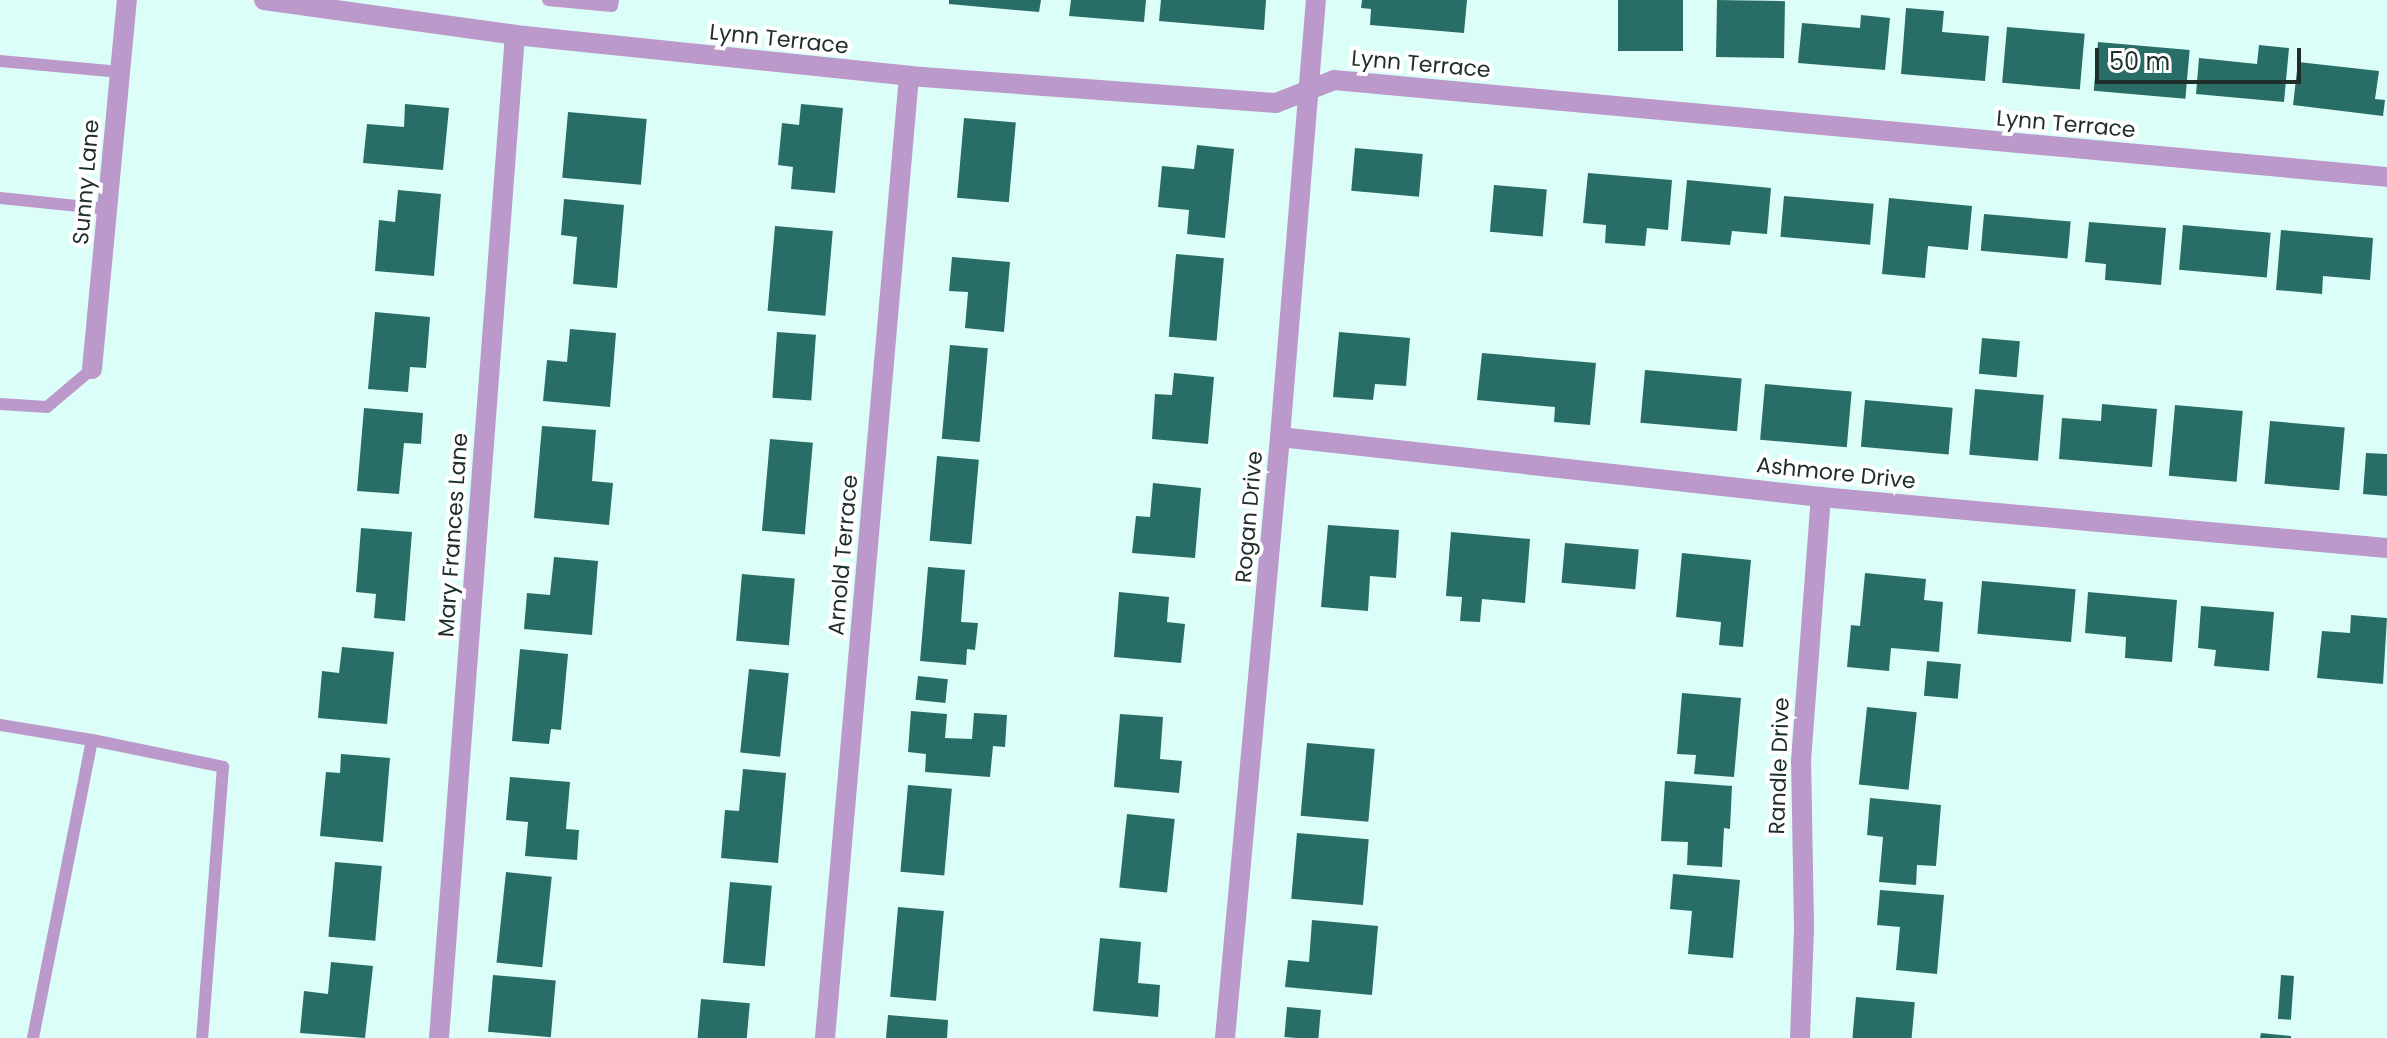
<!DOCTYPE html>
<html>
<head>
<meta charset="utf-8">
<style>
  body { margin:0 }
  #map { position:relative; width:2387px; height:1038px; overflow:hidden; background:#dcfef8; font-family:Poppins,sans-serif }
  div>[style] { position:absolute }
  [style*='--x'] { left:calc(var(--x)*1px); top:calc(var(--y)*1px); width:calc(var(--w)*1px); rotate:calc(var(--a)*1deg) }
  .building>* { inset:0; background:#296e66; transform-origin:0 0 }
  .lane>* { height:12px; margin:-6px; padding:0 6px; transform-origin:6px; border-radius:6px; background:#bb99ca }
  .street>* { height:20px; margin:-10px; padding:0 10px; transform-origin:10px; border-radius:10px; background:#bb99ca }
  span { translate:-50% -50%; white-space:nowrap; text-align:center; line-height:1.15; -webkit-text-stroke:8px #fff; paint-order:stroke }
  .street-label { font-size:22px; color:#1d2e2b }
  .scale { position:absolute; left:2095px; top:48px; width:206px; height:36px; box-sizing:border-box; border:4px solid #1d2e2b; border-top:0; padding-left:10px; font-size:24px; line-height:28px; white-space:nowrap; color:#1d2e2b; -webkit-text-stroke:6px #fff; paint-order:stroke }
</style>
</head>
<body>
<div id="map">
  <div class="building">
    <i style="clip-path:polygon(949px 0,1041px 0,1039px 12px,949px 4px)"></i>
    <i style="clip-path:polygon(1071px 0,1146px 0,1144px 22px,1069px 16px)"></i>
    <i style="clip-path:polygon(1161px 0,1266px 0,1264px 30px,1159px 21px)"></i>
    <i style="clip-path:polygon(1362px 0,1467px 0,1464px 33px,1370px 25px,1371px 9px,1361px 8px)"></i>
    <i style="left:1618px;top:0;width:65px;height:51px"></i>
    <i style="left:1717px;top:0;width:68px;height:57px;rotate:1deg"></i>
    <i style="clip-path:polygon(1906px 8px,1944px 11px,1942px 32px,1989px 36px,1985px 81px,1901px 74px)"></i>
    <i style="clip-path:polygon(1861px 15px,1890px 18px,1885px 70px,1798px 63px,1802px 23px,1860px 28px)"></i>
    <i style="left:2007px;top:27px;width:78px;height:56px;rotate:5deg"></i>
    <i style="left:2098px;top:42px;width:92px;height:49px;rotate:5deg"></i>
    <i style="clip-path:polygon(2259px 45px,2289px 48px,2284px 102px,2196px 94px,2199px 58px,2257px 64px)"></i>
    <i style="clip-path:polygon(2298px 62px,2379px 71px,2375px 99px,2385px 100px,2383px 116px,2293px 105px)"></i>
    <i style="clip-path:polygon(405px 104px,449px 108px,443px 170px,363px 163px,367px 124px,404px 127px)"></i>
    <i style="clip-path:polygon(801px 104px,843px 108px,835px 193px,791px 189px,793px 167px,778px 165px,782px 123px,799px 125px)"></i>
    <i style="left:568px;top:112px;width:79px;height:66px;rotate:5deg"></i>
    <i style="left:964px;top:118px;width:52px;height:80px;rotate:5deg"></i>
    <i style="clip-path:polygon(1197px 145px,1234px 149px,1225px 238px,1187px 234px,1189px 210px,1158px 207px,1162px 166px,1194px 169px)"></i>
    <i style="left:1355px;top:148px;width:68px;height:43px;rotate:5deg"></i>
    <i style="clip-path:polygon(1588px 173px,1672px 180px,1668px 230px,1647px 228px,1645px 246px,1605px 243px,1606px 225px,1583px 223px)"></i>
    <i style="clip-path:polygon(1687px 180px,1771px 188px,1767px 234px,1732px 231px,1730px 245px,1681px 241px)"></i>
    <i style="left:1494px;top:185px;width:53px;height:47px;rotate:5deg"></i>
    <i style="clip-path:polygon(398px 190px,441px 194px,434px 276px,375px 271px,379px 220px,395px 222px)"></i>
    <i style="left:1784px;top:196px;width:90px;height:41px;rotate:5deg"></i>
    <i style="clip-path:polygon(1889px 198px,1972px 206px,1968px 250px,1928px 246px,1925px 278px,1882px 274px)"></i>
    <i style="clip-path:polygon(564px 199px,624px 205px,617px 288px,573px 284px,577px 237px,561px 235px)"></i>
    <i style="left:1984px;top:214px;width:87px;height:37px;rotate:5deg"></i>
    <i style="clip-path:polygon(2089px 222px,2166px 228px,2161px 285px,2105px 280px,2106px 264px,2085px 262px)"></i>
    <i style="left:2183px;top:225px;width:88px;height:45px;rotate:5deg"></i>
    <i style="left:775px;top:226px;width:58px;height:85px;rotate:5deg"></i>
    <i style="clip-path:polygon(2281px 230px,2373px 238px,2370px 280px,2323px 276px,2322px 294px,2276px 290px)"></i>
    <i style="left:1176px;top:254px;width:48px;height:83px;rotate:5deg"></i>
    <i style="clip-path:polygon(952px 257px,1010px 262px,1004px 332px,965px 328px,968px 292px,949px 291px)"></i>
    <i style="clip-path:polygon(375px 312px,430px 317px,426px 368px,410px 367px,408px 392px,368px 389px)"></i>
    <i style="clip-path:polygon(570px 329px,616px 333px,610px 407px,543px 401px,547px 360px,567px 362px)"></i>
    <i style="left:777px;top:332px;width:39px;height:66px;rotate:4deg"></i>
    <i style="clip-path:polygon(1339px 332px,1410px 338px,1406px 386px,1375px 384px,1373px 400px,1333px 397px)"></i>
    <i style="left:1982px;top:338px;width:38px;height:36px;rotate:5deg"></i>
    <i style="left:950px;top:345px;width:38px;height:94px;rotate:5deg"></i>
    <i style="clip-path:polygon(1482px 353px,1596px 363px,1590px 425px,1554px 422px,1555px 407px,1477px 400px)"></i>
    <i style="left:1645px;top:370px;width:97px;height:53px;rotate:5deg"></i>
    <i style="clip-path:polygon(1174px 373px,1214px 377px,1208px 444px,1152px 439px,1155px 394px,1172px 395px)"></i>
    <i style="left:1765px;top:384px;width:87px;height:56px;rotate:5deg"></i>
    <i style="left:1975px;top:389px;width:69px;height:66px;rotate:5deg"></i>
    <i style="left:1865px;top:400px;width:88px;height:47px;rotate:5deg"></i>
    <i style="clip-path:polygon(2102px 404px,2157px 409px,2152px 467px,2059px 459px,2062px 418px,2101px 421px)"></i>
    <i style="left:2175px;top:405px;width:68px;height:71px;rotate:5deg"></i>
    <i style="clip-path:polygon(364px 408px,423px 413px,421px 444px,404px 443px,399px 494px,357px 491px)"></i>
    <i style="left:2270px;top:421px;width:75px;height:63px;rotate:5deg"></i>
    <i style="clip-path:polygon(542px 426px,596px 430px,592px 481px,613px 483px,609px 525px,534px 518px)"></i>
    <i style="left:770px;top:439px;width:43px;height:92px;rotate:5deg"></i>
    <i style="clip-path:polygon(2366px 453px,2387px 454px,2387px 496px,2363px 494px)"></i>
    <i style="left:937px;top:456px;width:42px;height:85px;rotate:5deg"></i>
    <i style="clip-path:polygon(1153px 483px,1201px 488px,1195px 558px,1132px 553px,1136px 516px,1150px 517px)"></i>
    <i style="clip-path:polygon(1328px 525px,1399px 530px,1396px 578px,1370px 576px,1368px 611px,1321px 607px)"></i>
    <i style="clip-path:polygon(361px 528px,412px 532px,405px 621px,374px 618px,376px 594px,356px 592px)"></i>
    <i style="clip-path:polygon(1451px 532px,1530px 539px,1525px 603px,1482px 599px,1480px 622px,1460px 621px,1462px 597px,1446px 596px)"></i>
    <i style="left:1565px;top:543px;width:74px;height:40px;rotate:5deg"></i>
    <i style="clip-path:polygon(1682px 553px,1751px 560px,1743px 647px,1719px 645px,1721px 622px,1676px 617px)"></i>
    <i style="clip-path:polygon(554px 557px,598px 561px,592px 635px,524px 629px,527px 593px,550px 595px)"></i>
    <i style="clip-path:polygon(928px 567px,965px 570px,961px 622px,978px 623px,975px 650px,967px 649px,966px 665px,920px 661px)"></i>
    <i style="clip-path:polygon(1865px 573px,1926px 579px,1924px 600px,1943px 602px,1939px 652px,1891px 648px,1889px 671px,1847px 667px,1851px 625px,1860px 626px)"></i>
    <i style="left:742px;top:574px;width:53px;height:67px;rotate:5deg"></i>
    <i style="left:1982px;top:581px;width:94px;height:53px;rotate:5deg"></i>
    <i style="clip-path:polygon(1119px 592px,1169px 597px,1167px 622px,1185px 624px,1181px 663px,1114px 657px)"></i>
    <i style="clip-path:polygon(2088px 592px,2177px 600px,2172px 662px,2125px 658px,2126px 637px,2085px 633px)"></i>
    <i style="clip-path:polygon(2201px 606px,2274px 612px,2269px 671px,2214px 666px,2216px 650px,2198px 648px)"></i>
    <i style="clip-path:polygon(2351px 615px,2387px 618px,2383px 684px,2317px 678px,2322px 631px,2350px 633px)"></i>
    <i style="clip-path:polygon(342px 647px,394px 652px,387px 724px,318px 718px,322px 671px,339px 673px)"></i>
    <i style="clip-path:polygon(520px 649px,568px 654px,561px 730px,551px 729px,549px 744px,512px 741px)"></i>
    <i style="left:1927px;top:661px;width:34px;height:35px;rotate:5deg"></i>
    <i style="left:749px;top:669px;width:40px;height:84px;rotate:6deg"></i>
    <i style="left:918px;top:676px;width:30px;height:24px;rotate:6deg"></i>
    <i style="clip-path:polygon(1682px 693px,1741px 698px,1734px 777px,1694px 774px,1696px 755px,1677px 754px)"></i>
    <i style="left:1867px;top:707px;width:50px;height:78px;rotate:6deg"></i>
    <i style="clip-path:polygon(911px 711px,947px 714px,945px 738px,972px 739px,974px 713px,1007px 715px,1005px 747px,993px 746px,990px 777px,925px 772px,926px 754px,908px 752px)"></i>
    <i style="clip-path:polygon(1120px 714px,1163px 717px,1160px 759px,1182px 761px,1179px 793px,1114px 787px)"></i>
    <i style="left:1307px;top:743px;width:68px;height:73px;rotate:5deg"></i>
    <i style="clip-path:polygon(341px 754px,390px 758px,383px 842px,320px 836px,326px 772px,340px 773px)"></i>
    <i style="clip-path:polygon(743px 769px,786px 773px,778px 863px,721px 858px,725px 810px,739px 811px)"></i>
    <i style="clip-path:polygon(510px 777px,570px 782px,566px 829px,579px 830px,577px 860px,525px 856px,528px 822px,506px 820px)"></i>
    <i style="clip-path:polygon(1665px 781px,1732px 786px,1730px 829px,1724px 828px,1722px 867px,1687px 865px,1688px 842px,1661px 841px)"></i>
    <i style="left:908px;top:785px;width:44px;height:87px;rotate:5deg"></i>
    <i style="clip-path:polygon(1870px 798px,1941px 805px,1936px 866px,1917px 865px,1916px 885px,1879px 882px,1883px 837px,1867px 835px)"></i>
    <i style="left:1127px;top:814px;width:48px;height:74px;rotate:6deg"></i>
    <i style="left:1297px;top:833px;width:72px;height:66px;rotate:5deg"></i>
    <i style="left:335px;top:862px;width:47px;height:75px;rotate:5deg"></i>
    <i style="left:506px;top:872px;width:46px;height:91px;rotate:6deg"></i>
    <i style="clip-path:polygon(1673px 874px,1740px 880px,1733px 958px,1688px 954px,1692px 911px,1670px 909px)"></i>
    <i style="left:730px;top:882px;width:42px;height:81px;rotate:5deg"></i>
    <i style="clip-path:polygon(1880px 890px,1944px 895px,1937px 974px,1896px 970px,1900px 927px,1877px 925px)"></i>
    <i style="left:898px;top:907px;width:46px;height:90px;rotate:5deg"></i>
    <i style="clip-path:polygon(1312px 920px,1378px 926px,1372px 995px,1285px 987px,1288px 960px,1309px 962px)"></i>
    <i style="clip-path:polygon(1100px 938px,1141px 942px,1138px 983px,1160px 985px,1158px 1017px,1093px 1011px)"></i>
    <i style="clip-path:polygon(331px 962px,373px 966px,365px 1038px,300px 1033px,304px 991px,328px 994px)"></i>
    <i style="left:493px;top:975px;width:63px;height:57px;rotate:5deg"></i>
    <i style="left:2281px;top:975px;width:13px;height:44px;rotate:4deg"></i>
    <i style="left:1856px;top:997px;width:59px;height:41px;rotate:5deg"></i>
    <i style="left:701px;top:999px;width:49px;height:39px;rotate:5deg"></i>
    <i style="left:1287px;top:1007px;width:34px;height:30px;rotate:5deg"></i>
    <i style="clip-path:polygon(888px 1015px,948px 1020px,947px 1038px,886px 1038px)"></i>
    <i style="clip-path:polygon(2261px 1033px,2291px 1036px,2291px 1038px,2260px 1038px)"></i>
  </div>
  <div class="lane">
    <i style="--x:548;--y:0;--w:64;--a:5.4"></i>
    <i style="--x:612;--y:6;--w:6;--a:-81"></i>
    <i style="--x:0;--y:61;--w:121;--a:5.2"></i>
    <i style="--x:0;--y:198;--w:108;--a:5.9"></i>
    <i style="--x:0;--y:404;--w:47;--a:3.7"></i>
    <i style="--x:47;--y:407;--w:59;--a:-40.2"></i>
    <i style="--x:0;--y:725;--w:93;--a:9.3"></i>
    <i style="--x:92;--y:740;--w:304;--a:101.2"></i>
    <i style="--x:92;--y:740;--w:134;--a:11.6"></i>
    <i style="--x:223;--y:767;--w:272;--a:94.4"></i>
  </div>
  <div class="street">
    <i style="--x:264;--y:0;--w:253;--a:7.9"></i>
    <i style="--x:515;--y:35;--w:396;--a:5.9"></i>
    <i style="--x:909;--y:76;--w:368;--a:4.2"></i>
    <i style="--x:1276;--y:103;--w:62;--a:-21.6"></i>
    <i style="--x:1334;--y:80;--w:1057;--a:5.26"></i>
    <i style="--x:92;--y:369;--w:371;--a:-84.6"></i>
    <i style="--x:1280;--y:437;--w:544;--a:6.33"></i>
    <i style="--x:1821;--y:497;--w:568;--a:5.15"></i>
    <i style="--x:439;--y:1038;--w:1006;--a:-85.67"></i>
    <i style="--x:825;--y:1038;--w:966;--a:-85.01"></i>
    <i style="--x:1225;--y:1038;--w:604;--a:-84.77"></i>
    <i style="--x:1280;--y:437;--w:438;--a:-85.3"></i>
    <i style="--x:1800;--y:1038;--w:111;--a:-87.9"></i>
    <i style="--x:1804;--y:927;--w:166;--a:-91"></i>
    <i style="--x:1801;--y:761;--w:265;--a:-85.7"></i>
  </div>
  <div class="street-label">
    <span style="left:779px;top:39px;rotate:6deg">Lynn Terrace</span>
    <span style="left:1421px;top:64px;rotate:5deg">Lynn Terrace</span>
    <span style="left:2066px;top:124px;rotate:5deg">Lynn Terrace</span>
    <span style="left:86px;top:182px;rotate:-85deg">Sunny Lane</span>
    <span style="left:1836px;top:473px;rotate:6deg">Ashmore Drive</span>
    <span style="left:1249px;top:517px;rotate:-85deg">Rogan Drive</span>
    <span style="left:453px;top:535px;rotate:-86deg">Mary Frances Lane</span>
    <span style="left:843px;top:555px;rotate:-85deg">Arnold Terrace</span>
    <span style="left:1779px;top:766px;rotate:-88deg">Randle Drive</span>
  </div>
  <div class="scale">50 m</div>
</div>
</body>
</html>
